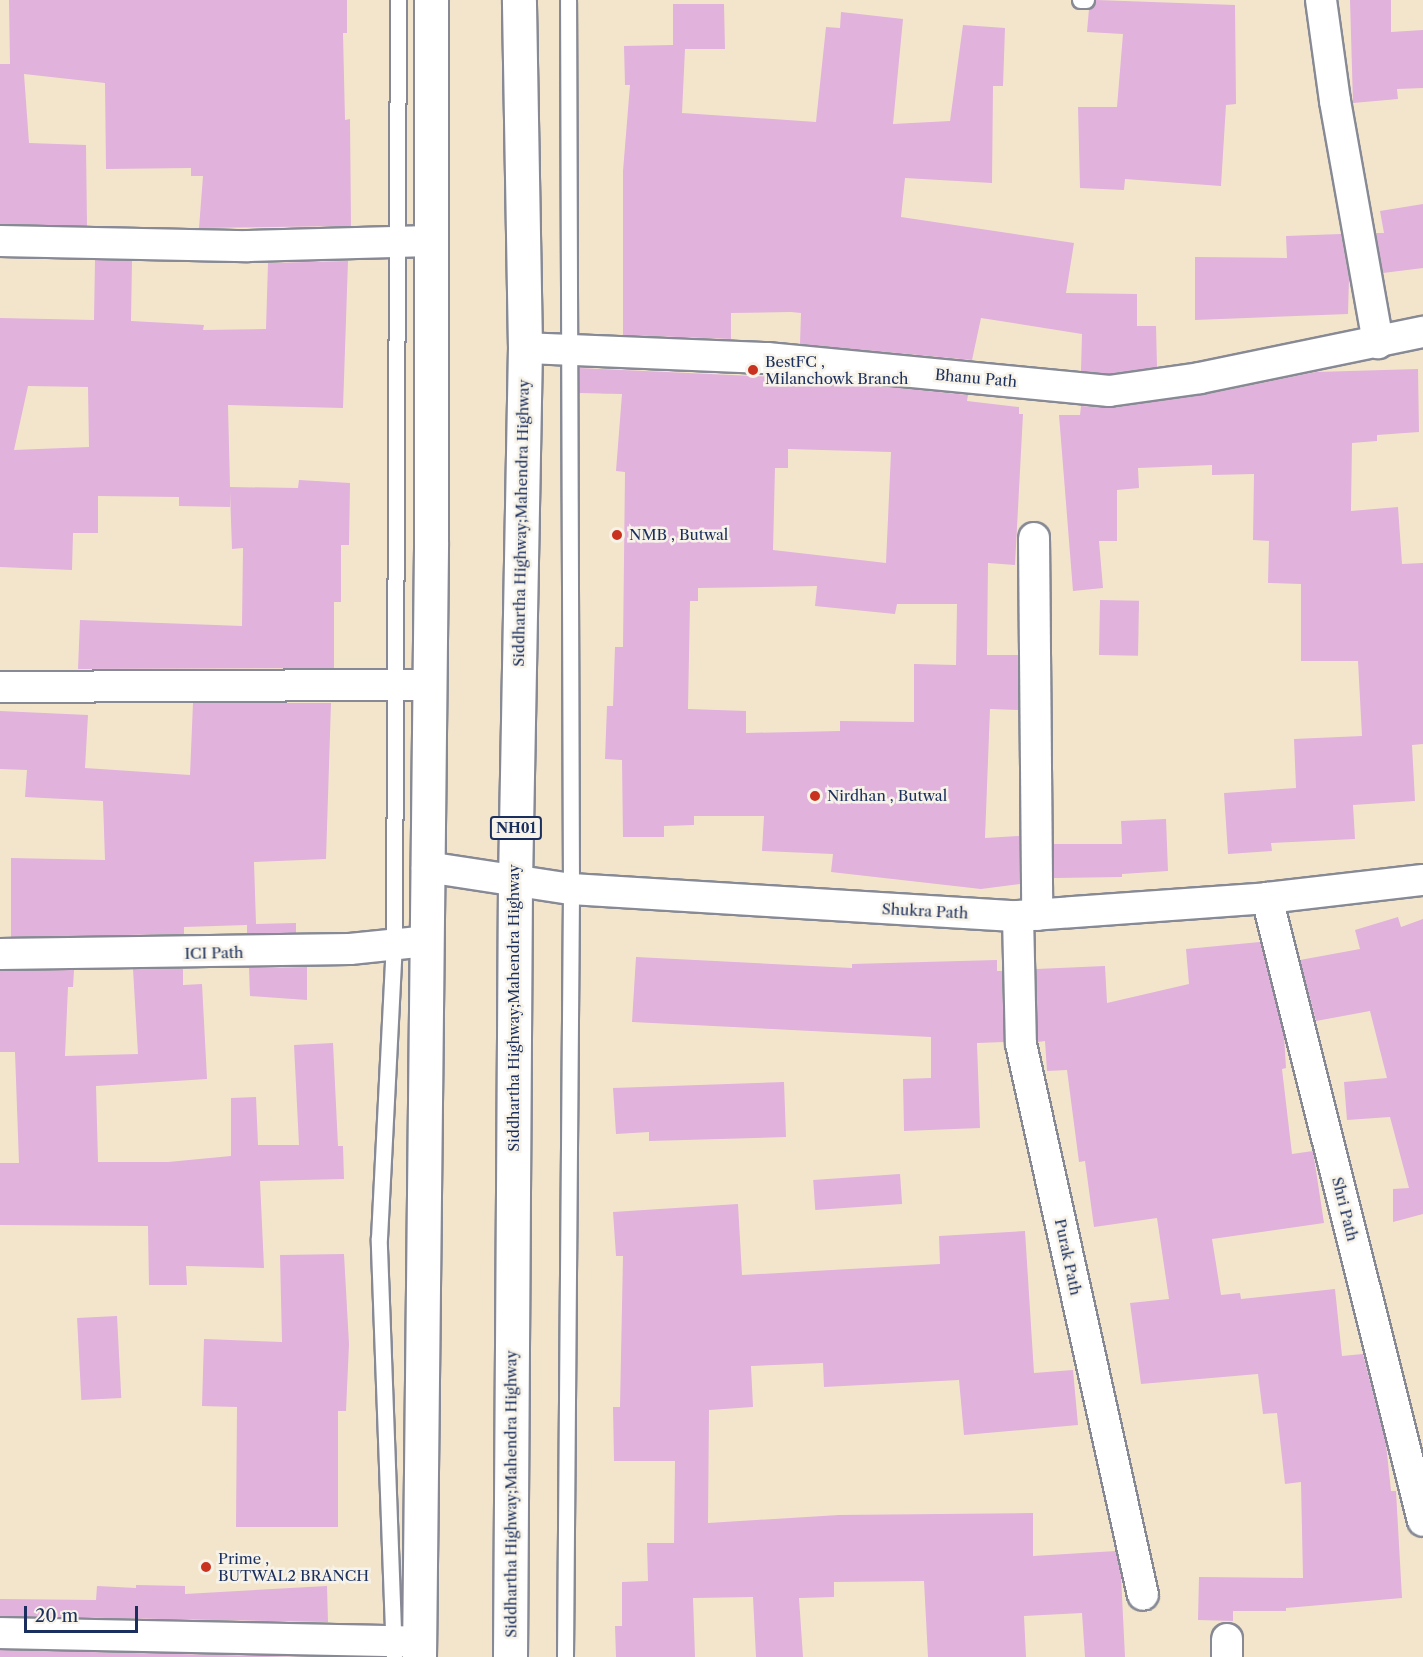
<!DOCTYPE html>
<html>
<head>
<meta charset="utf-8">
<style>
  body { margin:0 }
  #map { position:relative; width:1423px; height:1657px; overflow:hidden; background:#f3e5cc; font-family:"Libre Caslon Text",serif }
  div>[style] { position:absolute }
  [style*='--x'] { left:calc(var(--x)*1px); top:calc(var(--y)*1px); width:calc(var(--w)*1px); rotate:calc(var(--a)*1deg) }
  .building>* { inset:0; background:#e0b2dc; transform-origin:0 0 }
  .roads { filter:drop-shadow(2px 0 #878a95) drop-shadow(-2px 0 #878a95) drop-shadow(0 2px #878a95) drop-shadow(0 -2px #878a95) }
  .service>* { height:15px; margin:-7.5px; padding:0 7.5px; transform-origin:7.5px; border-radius:7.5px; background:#fff }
  .minor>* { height:30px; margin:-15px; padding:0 15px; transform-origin:15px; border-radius:15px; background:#fff }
  .trunk>* { height:33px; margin:-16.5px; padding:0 16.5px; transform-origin:16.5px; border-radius:16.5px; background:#fff }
  .dots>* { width:16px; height:16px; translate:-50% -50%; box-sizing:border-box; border:3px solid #f7f3e8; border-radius:50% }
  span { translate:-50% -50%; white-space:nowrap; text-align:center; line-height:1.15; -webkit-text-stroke:5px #f7f3e8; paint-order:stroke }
  .shield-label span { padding:2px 4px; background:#f7f3e8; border:2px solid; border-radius:4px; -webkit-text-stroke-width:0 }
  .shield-label { font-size:14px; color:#1b2f5e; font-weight:700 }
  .poi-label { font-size:15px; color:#1b2f5e }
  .left { translate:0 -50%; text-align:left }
  .street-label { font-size:15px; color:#1b2f5e }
  .scale { position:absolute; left:24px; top:1606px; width:114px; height:27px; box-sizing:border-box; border:3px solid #1b2f5e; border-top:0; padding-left:8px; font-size:18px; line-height:21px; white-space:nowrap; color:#1b2f5e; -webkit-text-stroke:4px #f7f3e8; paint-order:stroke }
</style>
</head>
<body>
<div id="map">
  <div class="building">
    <i style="clip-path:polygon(9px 0,347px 0,347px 33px,343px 33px,345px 120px,350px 119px,351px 226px,199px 228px,203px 176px,191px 176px,191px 168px,106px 169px,105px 83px,24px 74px,29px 143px,86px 145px,87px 226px,0 224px,0 64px,10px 64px)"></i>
    <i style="clip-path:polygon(1096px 0,1235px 5px,1236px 104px,1226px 105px,1221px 186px,1125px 179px,1124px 190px,1080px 188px,1078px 107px,1117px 107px,1123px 34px,1087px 32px,1089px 9px)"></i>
    <i style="clip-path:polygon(1350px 0,1391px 0,1391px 32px,1423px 30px,1423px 88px,1397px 89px,1398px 99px,1353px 103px)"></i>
    <i style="clip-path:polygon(673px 4px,724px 4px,725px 49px,685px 49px,682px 113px,816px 122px,826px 27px,840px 28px,841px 12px,903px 19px,893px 124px,950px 121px,963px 25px,1005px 28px,1003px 86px,993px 86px,992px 183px,905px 178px,901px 217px,1074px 243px,1066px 293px,1137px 294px,1137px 326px,1156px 326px,1157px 367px,1109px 374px,1081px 371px,1082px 334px,981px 318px,972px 360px,800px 344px,801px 313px,791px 312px,731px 313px,731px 339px,623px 335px,623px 171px,630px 85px,625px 85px,624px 46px,673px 45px)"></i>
    <i style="clip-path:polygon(1423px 204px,1423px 268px,1383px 273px,1376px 233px,1384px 233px,1380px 211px)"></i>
    <i style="clip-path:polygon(1341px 234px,1349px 278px,1348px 314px,1195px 320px,1195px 257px,1287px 258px,1286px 236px)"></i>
    <i style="clip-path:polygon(evenodd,95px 260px,132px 261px,131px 321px,204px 325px,203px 330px,266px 329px,268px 263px,348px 261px,343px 408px,228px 405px,230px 487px,298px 488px,299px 480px,350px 483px,349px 545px,341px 545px,341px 602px,334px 602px,334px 668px,78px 669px,80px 620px,242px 626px,243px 548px,232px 549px,230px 492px,230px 507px,179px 506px,179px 497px,98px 496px,98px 533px,73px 533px,72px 570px,0 567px,0 318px,94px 320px,95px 260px,28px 386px,88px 387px,89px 447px,14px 450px,28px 386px)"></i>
    <i style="clip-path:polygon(evenodd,579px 368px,798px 378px,968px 395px,967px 401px,1019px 407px,1019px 414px,1023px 414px,1015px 565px,988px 563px,987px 655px,1018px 655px,1018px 710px,990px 709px,985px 838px,1019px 836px,1020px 884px,981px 889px,831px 872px,833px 854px,762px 851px,764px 816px,694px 816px,694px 825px,664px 826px,664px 837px,623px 837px,622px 760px,605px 759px,607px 706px,613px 706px,615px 647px,623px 647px,625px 472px,616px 471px,622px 394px,579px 393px,579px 368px,788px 449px,891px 452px,886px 563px,773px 550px,775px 468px,788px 468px,788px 449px,579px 368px,817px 586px,815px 606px,895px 614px,897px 604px,957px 604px,956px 665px,914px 664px,914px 722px,840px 721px,840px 731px,746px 733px,746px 711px,688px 709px,690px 601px,698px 601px,698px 588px,817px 586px)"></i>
    <i style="clip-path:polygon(1418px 369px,1419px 432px,1377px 435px,1377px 441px,1352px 443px,1351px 511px,1398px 507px,1402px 564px,1423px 563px,1423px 744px,1412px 745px,1415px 801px,1353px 805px,1355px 839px,1271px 843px,1272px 851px,1228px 854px,1224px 793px,1296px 788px,1294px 739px,1362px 736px,1358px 661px,1301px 661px,1301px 584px,1268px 583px,1269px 541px,1253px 540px,1254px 474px,1212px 475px,1212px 465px,1138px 468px,1139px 488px,1117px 490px,1117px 541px,1099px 541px,1103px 588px,1073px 591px,1059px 415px,1080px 415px,1081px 406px,1111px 408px,1203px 395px,1316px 372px)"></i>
    <i style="left:1100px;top:600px;width:39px;height:55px;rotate:1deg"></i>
    <i style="clip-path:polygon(193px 703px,331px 703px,326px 859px,254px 862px,256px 924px,296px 923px,296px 933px,247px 933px,247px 925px,184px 927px,184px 934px,11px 937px,11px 858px,105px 860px,103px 801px,25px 797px,27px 770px,0 769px,0 711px,88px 715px,85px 768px,190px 775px)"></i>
    <i style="clip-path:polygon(1166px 819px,1168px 871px,1122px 874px,1122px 877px,1054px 878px,1054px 844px,1122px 844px,1121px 821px)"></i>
    <i style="clip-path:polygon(1398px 917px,1401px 927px,1423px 919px,1423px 1214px,1393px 1222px,1393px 1189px,1409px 1188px,1390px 1117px,1347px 1120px,1344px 1082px,1387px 1078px,1370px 1011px,1316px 1021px,1300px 960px,1360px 949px,1355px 930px)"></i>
    <i style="clip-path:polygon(1260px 942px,1284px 1035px,1286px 1068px,1282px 1069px,1292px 1154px,1313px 1151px,1324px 1223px,1212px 1239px,1221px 1295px,1240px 1293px,1241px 1299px,1335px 1289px,1342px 1356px,1363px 1354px,1386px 1444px,1391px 1491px,1396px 1491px,1402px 1598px,1286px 1608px,1286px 1611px,1233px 1611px,1233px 1621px,1198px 1620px,1199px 1577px,1303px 1578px,1301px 1482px,1285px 1484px,1277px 1413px,1263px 1414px,1258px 1374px,1141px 1384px,1130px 1303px,1169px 1299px,1157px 1218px,1094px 1227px,1085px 1161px,1079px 1162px,1067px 1070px,1047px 1071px,1045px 1041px,1038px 1042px,1036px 969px,1105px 966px,1107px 1003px,1189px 984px,1186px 949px)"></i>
    <i style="clip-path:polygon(636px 957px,852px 968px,852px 964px,997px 960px,997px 971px,1002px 971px,1004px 1042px,977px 1043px,980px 1128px,904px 1131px,903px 1079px,931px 1078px,931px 1037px,632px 1022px)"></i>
    <i style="clip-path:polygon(307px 967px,307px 1000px,250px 996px,249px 968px)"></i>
    <i style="clip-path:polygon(133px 969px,183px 969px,183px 985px,202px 984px,207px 1079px,96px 1086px,98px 1162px,168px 1162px,231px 1156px,231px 1098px,256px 1097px,258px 1145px,299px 1145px,294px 1045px,333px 1043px,338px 1146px,343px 1146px,344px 1179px,260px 1181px,264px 1268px,186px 1266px,187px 1285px,149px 1285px,148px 1226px,0 1225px,0 1163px,19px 1163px,15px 1052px,0 1052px,0 971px,74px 970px,73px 987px,68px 987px,65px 1056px,138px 1054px)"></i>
    <i style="clip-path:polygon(784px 1082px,786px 1137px,649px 1141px,649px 1132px,616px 1134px,613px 1088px)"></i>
    <i style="left:900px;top:1174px;width:30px;height:87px;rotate:86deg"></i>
    <i style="clip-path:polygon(738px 1204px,742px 1275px,940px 1264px,939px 1236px,1025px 1231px,1034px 1373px,1073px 1370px,1078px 1425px,964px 1435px,959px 1380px,824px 1387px,823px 1363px,751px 1366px,753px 1407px,709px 1410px,708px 1523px,839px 1515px,1033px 1513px,1033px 1556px,1116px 1551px,1121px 1576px,1125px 1657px,1085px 1657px,1082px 1613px,1024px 1616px,1026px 1657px,928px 1657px,924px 1581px,834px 1582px,834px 1597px,799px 1598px,803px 1657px,756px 1657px,753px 1597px,693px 1598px,695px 1657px,616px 1657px,615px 1626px,622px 1626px,622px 1582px,648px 1581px,647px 1543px,674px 1543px,675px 1461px,614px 1461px,613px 1407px,620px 1407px,623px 1256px,616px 1256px,613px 1212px)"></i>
    <i style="clip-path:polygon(344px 1254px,349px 1344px,346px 1411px,338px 1411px,338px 1527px,236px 1527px,237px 1407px,202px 1406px,204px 1339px,282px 1342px,280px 1255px)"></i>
    <i style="left:117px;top:1316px;width:82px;height:40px;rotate:87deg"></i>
    <i style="clip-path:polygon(136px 1585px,185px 1586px,185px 1594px,327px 1586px,328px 1622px,0 1616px,0 1599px,96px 1600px,97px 1586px,136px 1588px)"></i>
    <i style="clip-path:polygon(0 1650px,314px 1657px,0 1657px)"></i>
  </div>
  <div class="roads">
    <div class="service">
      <i style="--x:1080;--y:0;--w:6;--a:0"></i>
      <i style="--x:394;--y:1657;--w:419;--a:-92.1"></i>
      <i style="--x:379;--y:1238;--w:294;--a:-87.1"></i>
      <i style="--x:394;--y:944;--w:944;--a:-89.76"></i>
      <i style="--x:565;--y:1657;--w:768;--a:-89.55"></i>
      <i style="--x:571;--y:889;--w:889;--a:-90.19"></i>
    </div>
    <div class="minor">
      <i style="--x:1321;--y:0;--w:102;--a:82.1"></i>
      <i style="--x:1335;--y:101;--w:246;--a:79.9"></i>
      <i style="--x:0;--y:241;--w:248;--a:1.2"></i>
      <i style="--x:248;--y:246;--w:182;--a:-1.6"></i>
      <i style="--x:525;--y:348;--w:242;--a:2.4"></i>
      <i style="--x:767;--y:358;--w:344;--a:5.5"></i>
      <i style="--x:1109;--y:391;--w:92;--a:-8.1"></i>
      <i style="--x:1200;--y:378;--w:228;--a:-11.7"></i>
      <i style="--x:1034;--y:538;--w:377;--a:89.5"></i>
      <i style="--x:0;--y:687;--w:429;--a:-0.3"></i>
      <i style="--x:427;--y:867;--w:146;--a:8.7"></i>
      <i style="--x:571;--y:889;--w:448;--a:3.5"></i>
      <i style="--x:1018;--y:916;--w:250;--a:-4.1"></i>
      <i style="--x:1267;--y:898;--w:157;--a:-6.6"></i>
      <i style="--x:1267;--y:898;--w:642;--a:75.94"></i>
      <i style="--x:1018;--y:916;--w:128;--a:88.7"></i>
      <i style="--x:1021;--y:1044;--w:564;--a:77.52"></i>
      <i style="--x:0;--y:954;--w:350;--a:-0.8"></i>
      <i style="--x:350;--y:949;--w:77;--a:-5.9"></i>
      <i style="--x:0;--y:1633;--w:419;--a:1.2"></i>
      <i style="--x:1227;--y:1639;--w:18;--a:90"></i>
    </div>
    <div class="trunk">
      <i style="--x:419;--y:1657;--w:1115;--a:-89.38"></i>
      <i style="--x:431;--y:542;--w:542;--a:-90"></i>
      <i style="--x:510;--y:1657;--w:775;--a:-89.63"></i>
      <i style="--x:515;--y:882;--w:534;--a:-88.93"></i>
      <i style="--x:525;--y:348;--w:348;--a:-91"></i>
    </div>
  </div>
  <div class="dots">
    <i style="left:753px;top:370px;background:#c8321e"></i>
    <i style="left:617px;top:535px;background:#c8321e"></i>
    <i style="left:815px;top:796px;background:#c8321e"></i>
    <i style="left:206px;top:1567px;background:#c8321e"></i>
  </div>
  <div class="shield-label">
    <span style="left:516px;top:828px">NH01</span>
  </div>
  <div class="poi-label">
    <span class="left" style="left:765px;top:370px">BestFC ,<br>Milanchowk Branch</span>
    <span class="left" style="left:629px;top:535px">NMB , Butwal</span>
    <span class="left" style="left:827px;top:796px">Nirdhan , Butwal</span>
    <span class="left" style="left:218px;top:1567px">Prime ,<br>BUTWAL2 BRANCH</span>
  </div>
  <div class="street-label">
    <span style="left:976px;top:378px;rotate:5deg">Bhanu Path</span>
    <span style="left:521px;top:523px;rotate:-89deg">Siddhartha Highway;Mahendra Highway</span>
    <span style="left:925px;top:911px;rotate:3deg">Shukra Path</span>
    <span style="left:214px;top:953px;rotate:-1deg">ICI Path</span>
    <span style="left:514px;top:1008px;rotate:-90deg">Siddhartha Highway;Mahendra Highway</span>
    <span style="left:1345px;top:1209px;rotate:76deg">Shri Path</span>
    <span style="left:1068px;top:1257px;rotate:78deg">Purak Path</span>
    <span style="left:511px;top:1494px;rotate:-90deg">Siddhartha Highway;Mahendra Highway</span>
  </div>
  <div class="scale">20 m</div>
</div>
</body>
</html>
